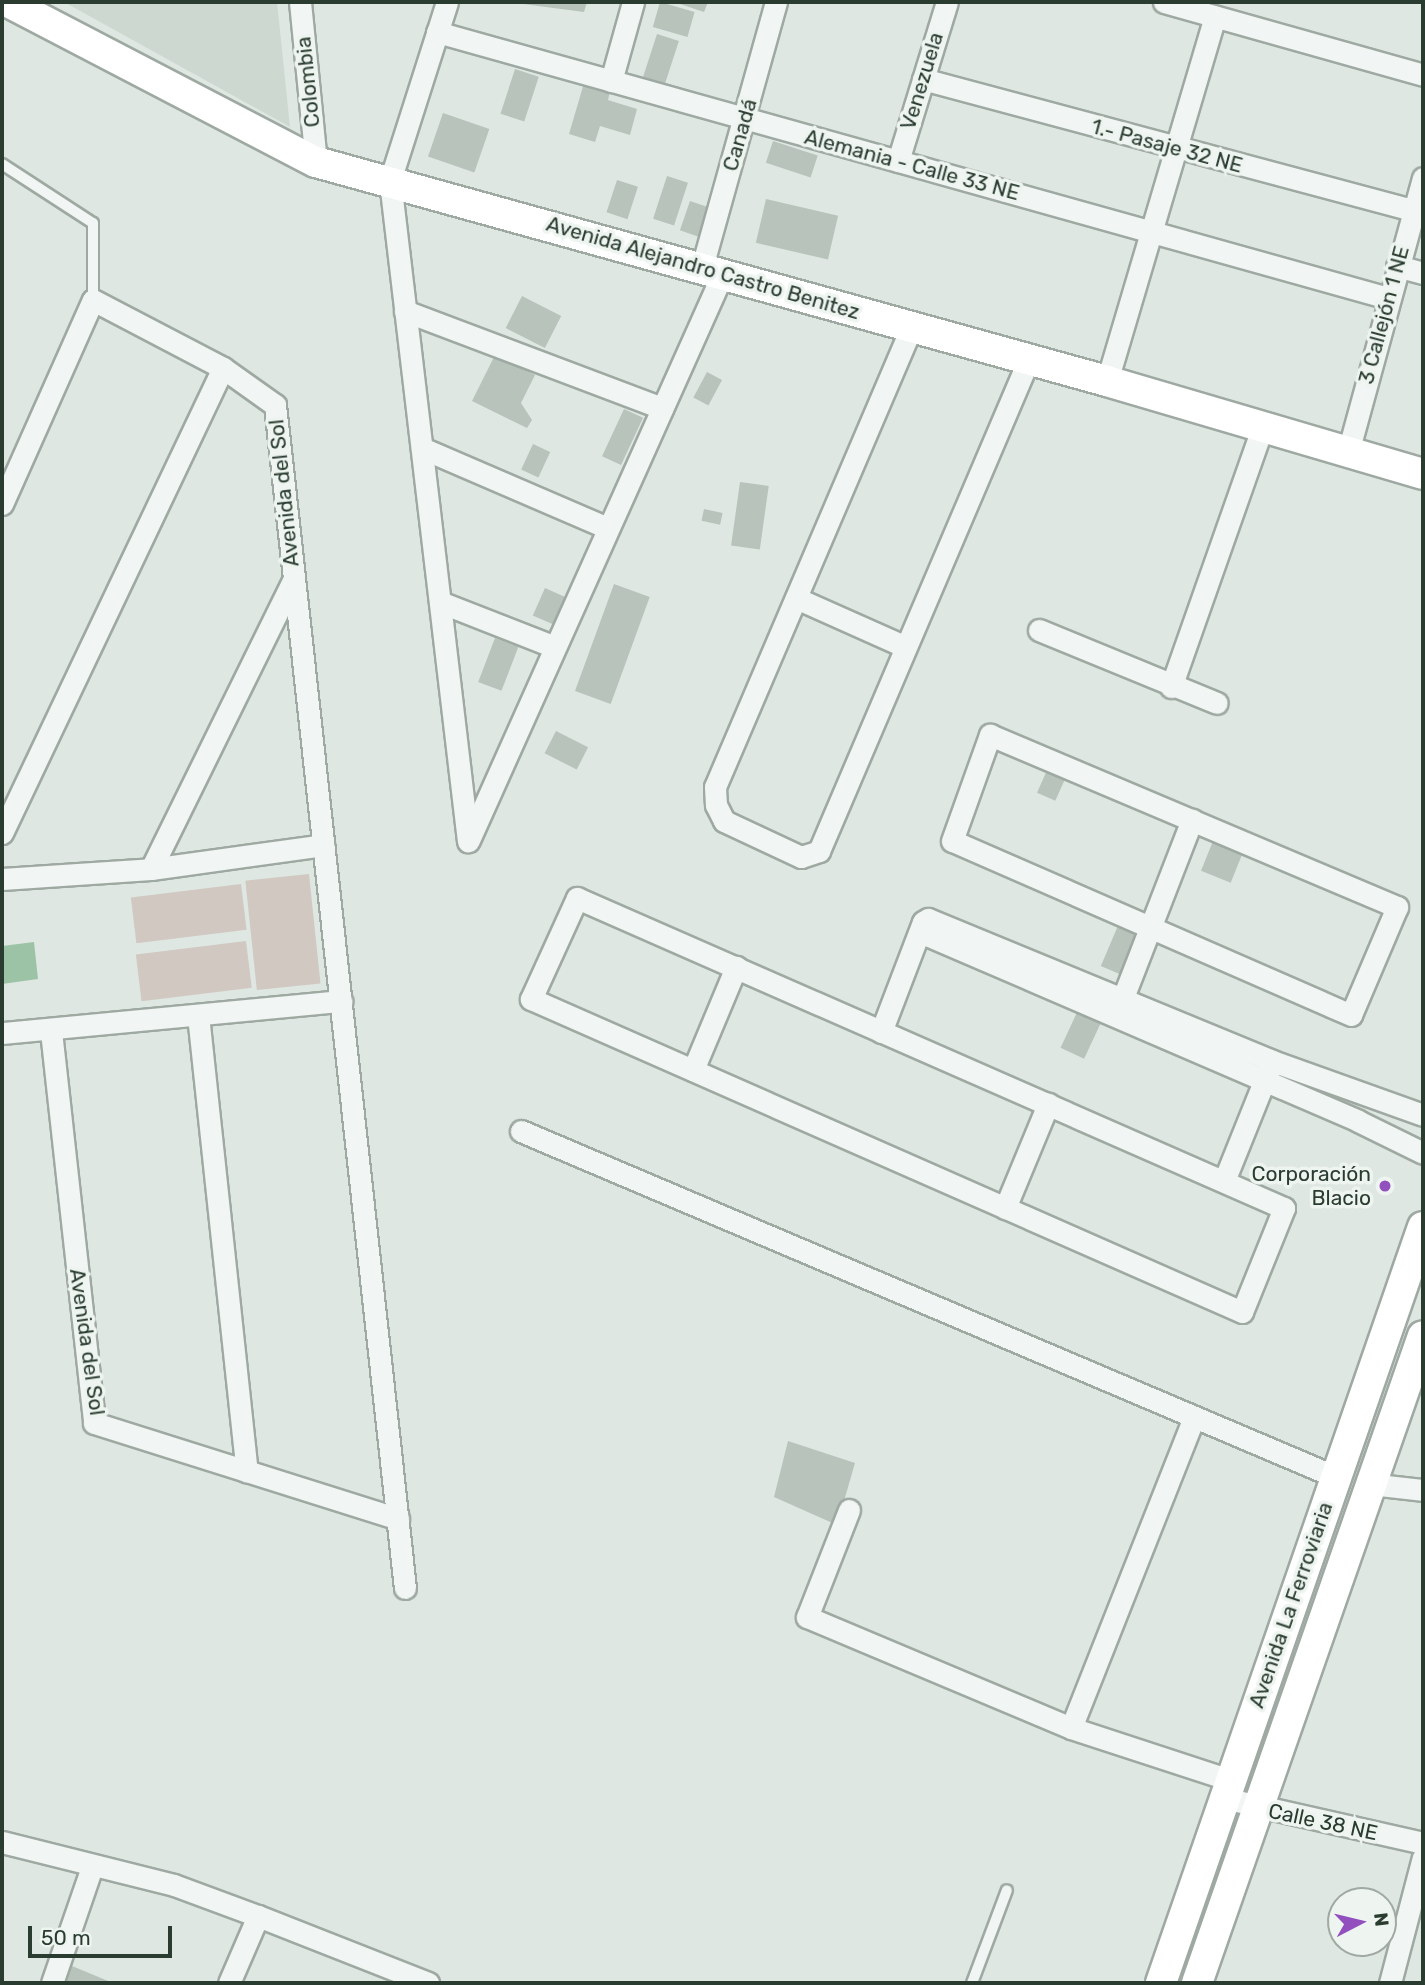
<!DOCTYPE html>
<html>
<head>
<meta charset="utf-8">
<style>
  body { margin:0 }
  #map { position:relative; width:1425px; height:1985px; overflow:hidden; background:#dfe7e2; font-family:Rubik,sans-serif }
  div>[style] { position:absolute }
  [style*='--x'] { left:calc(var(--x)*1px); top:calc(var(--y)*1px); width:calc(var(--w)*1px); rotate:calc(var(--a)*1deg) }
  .built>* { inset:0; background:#cdd8d1 }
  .green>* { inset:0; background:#d0c8c1; transform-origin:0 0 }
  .water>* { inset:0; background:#9dc3a7 }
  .building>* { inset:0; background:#b7c3bb; transform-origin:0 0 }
  .roads { filter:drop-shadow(2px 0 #9ea9a2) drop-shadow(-2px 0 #9ea9a2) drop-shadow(0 2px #9ea9a2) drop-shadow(0 -2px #9ea9a2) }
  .lane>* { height:10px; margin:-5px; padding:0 5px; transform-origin:5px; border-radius:5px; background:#f1f5f3 }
  .street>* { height:21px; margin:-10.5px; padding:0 10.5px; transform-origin:10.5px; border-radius:10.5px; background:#f1f5f3 }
  .secondary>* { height:30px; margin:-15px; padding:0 15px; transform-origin:15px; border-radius:15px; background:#fff }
  .dots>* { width:19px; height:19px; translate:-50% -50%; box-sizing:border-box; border:4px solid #eef4f0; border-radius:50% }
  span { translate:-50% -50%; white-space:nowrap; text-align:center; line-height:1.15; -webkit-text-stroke:7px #eef4f0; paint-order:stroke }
  .street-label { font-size:21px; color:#2a3c30 }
  .poi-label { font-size:21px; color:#2a3c30 }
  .right { translate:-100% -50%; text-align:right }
  .frame { position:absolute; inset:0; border:4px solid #2a3c30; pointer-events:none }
  .north { position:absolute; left:1327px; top:1887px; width:70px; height:70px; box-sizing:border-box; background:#eef4f0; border:2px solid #a0aaa3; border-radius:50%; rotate:83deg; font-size:19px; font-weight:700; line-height:28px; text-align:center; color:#2a3c30 }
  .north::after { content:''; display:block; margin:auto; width:24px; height:32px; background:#9250bf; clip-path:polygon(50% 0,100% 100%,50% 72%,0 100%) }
  .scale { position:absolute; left:28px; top:1926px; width:144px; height:32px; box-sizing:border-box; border:4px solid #2a3c30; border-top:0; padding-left:9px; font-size:21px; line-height:24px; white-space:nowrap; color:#2a3c30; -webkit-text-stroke:5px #eef4f0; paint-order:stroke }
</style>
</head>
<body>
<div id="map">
  <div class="built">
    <i style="clip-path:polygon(64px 2px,277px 2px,290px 127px)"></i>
  </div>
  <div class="green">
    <i style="left:309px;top:874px;width:110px;height:64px;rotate:84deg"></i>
    <i style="left:241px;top:884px;width:46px;height:111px;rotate:83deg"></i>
    <i style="left:246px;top:941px;width:47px;height:111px;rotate:83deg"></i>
  </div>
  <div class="water">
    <i style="clip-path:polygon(34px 942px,38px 979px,2px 984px,2px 946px)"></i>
  </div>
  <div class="building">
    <i style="clip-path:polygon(508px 2px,587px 2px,584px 12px)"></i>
    <i style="left:660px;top:2px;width:36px;height:26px;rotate:16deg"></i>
    <i style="clip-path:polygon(674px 2px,708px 2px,704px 12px)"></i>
    <i style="left:657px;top:34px;width:23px;height:46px;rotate:18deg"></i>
    <i style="left:515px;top:69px;width:25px;height:47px;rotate:18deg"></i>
    <i style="clip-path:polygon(584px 83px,610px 91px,608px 100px,637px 109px,630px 135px,600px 126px,595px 142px,569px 134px)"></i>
    <i style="left:443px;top:113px;width:49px;height:46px;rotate:19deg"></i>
    <i style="left:773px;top:141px;width:47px;height:23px;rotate:18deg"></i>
    <i style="left:667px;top:176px;width:22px;height:45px;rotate:18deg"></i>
    <i style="left:617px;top:180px;width:22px;height:34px;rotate:18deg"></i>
    <i style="left:766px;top:199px;width:74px;height:45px;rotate:13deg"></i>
    <i style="left:690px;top:201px;width:28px;height:31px;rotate:19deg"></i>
    <i style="left:522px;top:296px;width:44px;height:36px;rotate:27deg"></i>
    <i style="clip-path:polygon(495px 355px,535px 375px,521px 403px,532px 420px,527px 428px,472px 401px)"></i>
    <i style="left:707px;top:372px;width:17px;height:29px;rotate:28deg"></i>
    <i style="left:624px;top:409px;width:21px;height:52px;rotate:25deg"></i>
    <i style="left:533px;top:444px;width:19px;height:28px;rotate:25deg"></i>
    <i style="left:740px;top:482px;width:29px;height:64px;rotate:8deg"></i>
    <i style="left:704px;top:509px;width:19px;height:12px;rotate:12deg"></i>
    <i style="left:614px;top:584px;width:38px;height:114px;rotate:20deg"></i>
    <i style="left:545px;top:588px;width:22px;height:30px;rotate:24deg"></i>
    <i style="left:495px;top:638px;width:25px;height:47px;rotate:21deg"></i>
    <i style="left:556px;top:731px;width:36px;height:25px;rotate:27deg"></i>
    <i style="left:1048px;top:768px;width:20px;height:27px;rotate:24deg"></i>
    <i style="left:1213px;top:841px;width:32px;height:32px;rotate:22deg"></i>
    <i style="left:1120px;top:921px;width:26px;height:49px;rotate:23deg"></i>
    <i style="left:1080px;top:1006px;width:26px;height:46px;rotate:25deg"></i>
    <i style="clip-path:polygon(788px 1441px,855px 1463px,837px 1525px,774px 1497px)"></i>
    <i style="clip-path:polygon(72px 1966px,113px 1983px,64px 1983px)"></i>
  </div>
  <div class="roads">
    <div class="lane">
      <i style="--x:2;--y:164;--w:108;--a:33"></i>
      <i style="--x:93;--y:223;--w:77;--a:90"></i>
      <i style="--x:972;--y:1983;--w:99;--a:-69.4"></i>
    </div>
    <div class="street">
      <i style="--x:300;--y:2;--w:161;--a:84.3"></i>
      <i style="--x:447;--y:2;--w:188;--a:107.7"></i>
      <i style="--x:390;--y:181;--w:665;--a:83.26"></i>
      <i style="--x:1164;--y:2;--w:269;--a:15.7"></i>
      <i style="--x:437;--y:32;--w:988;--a:15.63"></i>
      <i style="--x:923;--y:79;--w:506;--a:15"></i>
      <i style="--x:611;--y:81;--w:82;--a:-74.4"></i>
      <i style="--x:898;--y:161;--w:166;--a:-72.9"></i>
      <i style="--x:1397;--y:266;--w:27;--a:15"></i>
      <i style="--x:702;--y:267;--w:275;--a:-74.4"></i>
      <i style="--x:405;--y:311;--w:275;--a:20.7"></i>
      <i style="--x:912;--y:326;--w:501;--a:113.14"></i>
      <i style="--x:715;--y:787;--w:18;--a:87"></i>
      <i style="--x:716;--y:805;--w:18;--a:63"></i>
      <i style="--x:724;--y:821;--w:85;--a:25.1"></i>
      <i style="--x:801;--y:857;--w:19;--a:-18"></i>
      <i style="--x:819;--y:851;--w:535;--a:-66.89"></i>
      <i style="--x:1107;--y:381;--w:380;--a:-73.5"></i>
      <i style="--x:422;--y:448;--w:202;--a:23.3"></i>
      <i style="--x:1348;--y:452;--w:284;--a:-74.7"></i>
      <i style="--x:2;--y:504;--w:223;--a:-66"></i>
      <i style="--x:93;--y:300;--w:147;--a:27.6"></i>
      <i style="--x:223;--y:368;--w:64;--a:35.4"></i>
      <i style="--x:275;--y:405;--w:1190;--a:83.73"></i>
      <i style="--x:796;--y:598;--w:120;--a:24"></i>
      <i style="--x:440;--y:602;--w:123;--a:21.4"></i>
      <i style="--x:1039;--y:630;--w:192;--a:22.3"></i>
      <i style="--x:1171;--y:687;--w:277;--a:-70.6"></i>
      <i style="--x:990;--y:735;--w:442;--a:22.9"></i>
      <i style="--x:1397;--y:907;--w:117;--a:113.1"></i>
      <i style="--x:1351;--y:1015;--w:435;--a:-156.4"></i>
      <i style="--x:952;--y:841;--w:113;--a:-70.3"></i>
      <i style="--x:2;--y:833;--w:515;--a:-64.58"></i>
      <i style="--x:469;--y:840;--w:621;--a:-65.87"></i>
      <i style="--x:151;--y:869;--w:324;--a:-63.8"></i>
      <i style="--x:2;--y:879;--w:149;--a:-3.8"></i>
      <i style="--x:151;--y:869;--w:174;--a:-7.9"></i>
      <i style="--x:577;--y:898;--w:772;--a:23.68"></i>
      <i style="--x:1284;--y:1208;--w:112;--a:112"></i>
      <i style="--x:1242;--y:1312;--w:777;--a:-156.24"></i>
      <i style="--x:531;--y:999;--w:111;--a:-65.5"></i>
      <i style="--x:920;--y:932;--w:477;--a:23.3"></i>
      <i style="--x:1358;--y:1121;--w:72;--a:26.2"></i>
      <i style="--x:1119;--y:1008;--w:202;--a:-68.8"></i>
      <i style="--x:198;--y:1015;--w:459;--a:83.9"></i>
      <i style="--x:51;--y:1031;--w:394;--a:83.7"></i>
      <i style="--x:94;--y:1423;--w:319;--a:17.5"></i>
      <i style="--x:881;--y:1032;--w:118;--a:-69.1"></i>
      <i style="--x:923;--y:922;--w:6;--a:-31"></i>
      <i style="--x:928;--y:919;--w:372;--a:22.4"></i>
      <i style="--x:1272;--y:1061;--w:160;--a:19.7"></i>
      <i style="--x:2;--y:1033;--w:341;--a:-5.4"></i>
      <i style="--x:693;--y:1070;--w:112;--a:-67.3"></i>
      <i style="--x:521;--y:1131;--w:885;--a:23"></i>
      <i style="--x:1224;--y:1181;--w:121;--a:-68.1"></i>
      <i style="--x:1005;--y:1208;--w:113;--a:-67.5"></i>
      <i style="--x:1370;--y:1484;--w:53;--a:6.5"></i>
      <i style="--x:849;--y:1510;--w:115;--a:111.4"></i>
      <i style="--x:807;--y:1617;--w:286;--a:22.8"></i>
      <i style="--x:1071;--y:1728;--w:167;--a:18.1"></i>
      <i style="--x:1071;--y:1728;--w:334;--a:-68.4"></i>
      <i style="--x:1224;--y:1798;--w:204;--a:12.7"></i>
      <i style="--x:2;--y:1842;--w:177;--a:14"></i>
      <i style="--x:174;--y:1885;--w:90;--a:20.3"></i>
      <i style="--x:52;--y:1983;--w:123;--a:-71"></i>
      <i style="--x:229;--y:1983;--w:73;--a:-66.6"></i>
      <i style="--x:258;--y:1916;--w:183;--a:21.5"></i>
      <i style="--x:1390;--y:1983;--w:130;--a:-75.3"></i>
    </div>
    <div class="secondary">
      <i style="--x:8;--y:2;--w:347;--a:27.5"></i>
      <i style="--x:316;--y:162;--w:821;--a:15.48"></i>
      <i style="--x:1107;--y:381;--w:329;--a:16.4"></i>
      <i style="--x:1161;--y:1983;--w:800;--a:-70.89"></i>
      <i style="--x:1197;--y:1983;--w:685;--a:-70.75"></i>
    </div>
  </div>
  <div class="dots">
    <i style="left:1385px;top:1186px;background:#9250bf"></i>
  </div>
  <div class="street-label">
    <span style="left:922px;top:81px;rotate:-73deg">Venezuela</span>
    <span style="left:308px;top:82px;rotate:-96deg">Colombia</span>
    <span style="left:740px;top:135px;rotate:-74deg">Canadá</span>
    <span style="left:1167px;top:146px;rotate:15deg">1.- Pasaje 32 NE</span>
    <span style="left:912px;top:165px;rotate:15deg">Alemania - Calle 33 NE</span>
    <span style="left:703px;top:268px;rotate:16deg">Avenida Alejandro Castro Benitez</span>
    <span style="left:1384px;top:315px;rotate:-75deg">3 Callejón 1 NE</span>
    <span style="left:284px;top:493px;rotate:-96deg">Avenida del Sol</span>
    <span style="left:87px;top:1342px;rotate:82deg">Avenida del Sol</span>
    <span style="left:1291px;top:1605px;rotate:-71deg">Avenida La Ferroviaria</span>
    <span style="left:1323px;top:1822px;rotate:12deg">Calle 38 NE</span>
  </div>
  <div class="poi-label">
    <span class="right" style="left:1371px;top:1186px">Corporación<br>Blacio</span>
  </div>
  <div class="frame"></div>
  <div class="north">N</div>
  <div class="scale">50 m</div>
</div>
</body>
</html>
